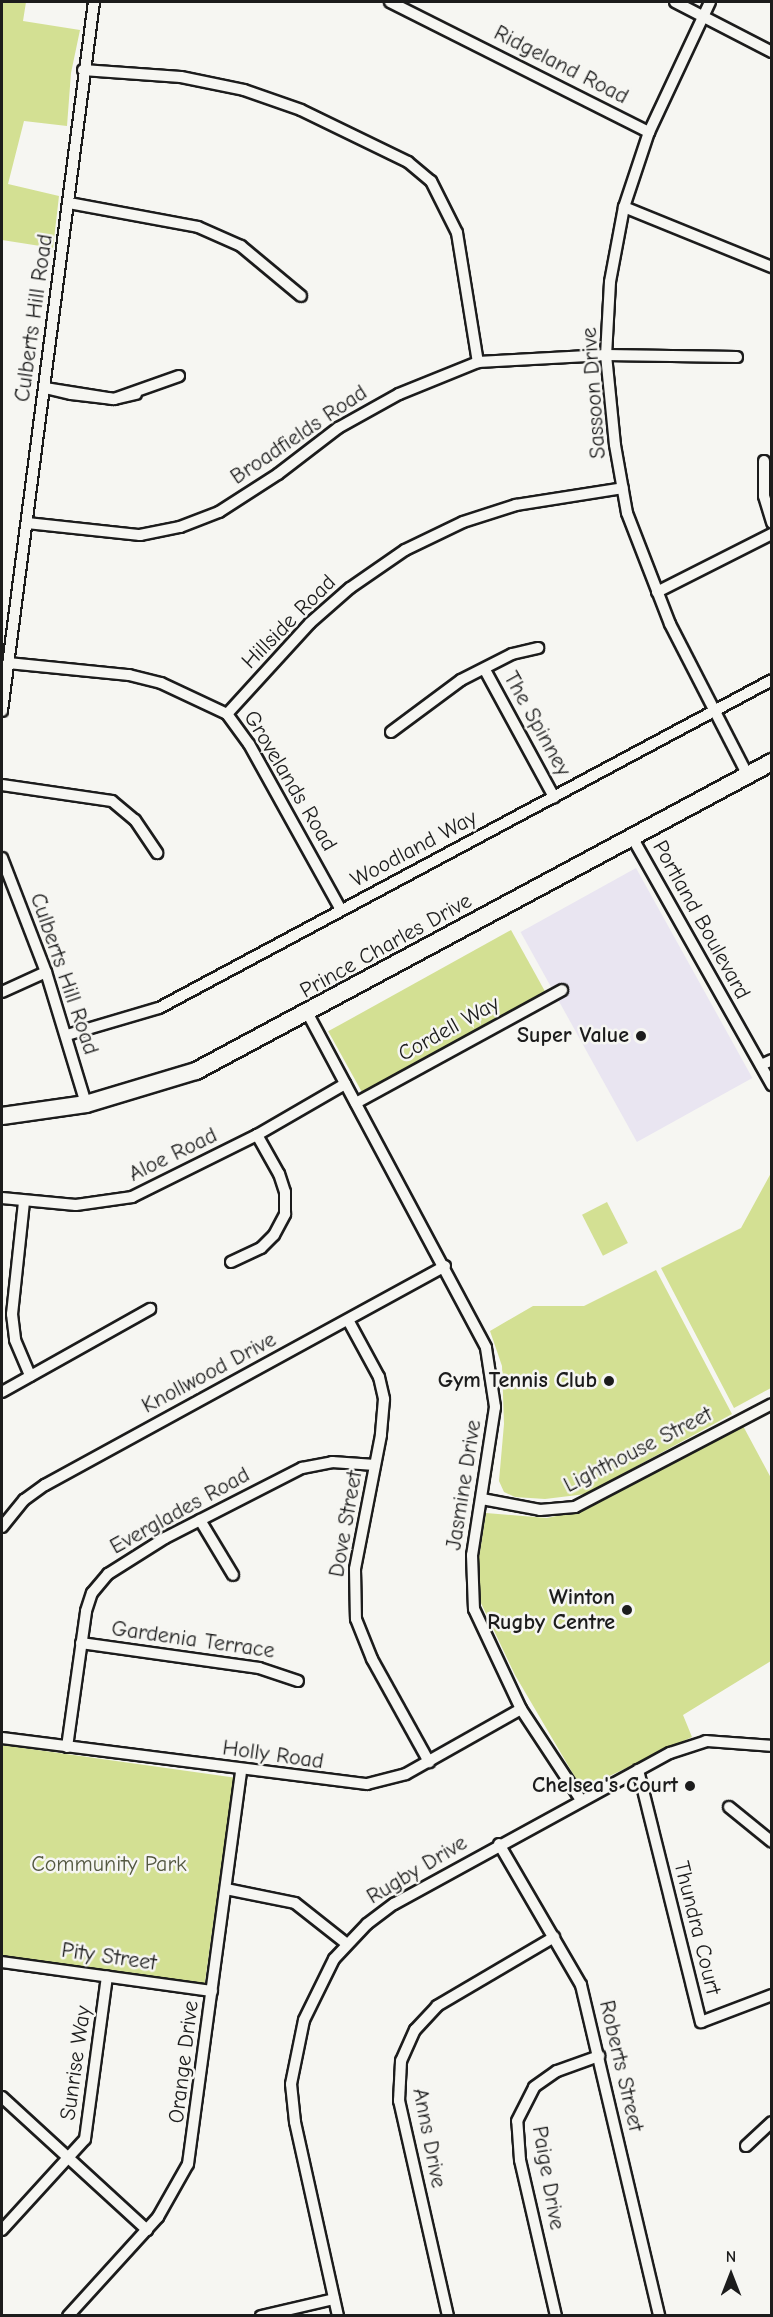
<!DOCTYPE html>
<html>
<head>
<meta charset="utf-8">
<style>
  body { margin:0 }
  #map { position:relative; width:773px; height:2317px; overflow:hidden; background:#f6f6f2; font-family:"Comic Neue",sans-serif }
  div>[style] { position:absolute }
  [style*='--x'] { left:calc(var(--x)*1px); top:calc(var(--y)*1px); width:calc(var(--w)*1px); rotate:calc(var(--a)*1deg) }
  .built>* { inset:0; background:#e9e5f1; transform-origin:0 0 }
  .green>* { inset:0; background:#d3e093; transform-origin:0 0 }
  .roads { filter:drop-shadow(2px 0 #1c1c1c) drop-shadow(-2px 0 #1c1c1c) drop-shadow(0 2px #1c1c1c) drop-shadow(0 -2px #1c1c1c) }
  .minor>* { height:10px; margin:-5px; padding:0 5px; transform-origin:5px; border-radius:5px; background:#f6f6f2 }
  .highway>* { height:16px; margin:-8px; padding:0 8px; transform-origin:8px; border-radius:8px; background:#f6f6f2 }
  .dots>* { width:16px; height:16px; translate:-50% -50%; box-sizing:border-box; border:3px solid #f6f6f2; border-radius:50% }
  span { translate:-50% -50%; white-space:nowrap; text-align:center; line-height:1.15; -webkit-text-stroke:5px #f6f6f2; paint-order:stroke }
  .street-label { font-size:22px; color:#1c1c1c }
  .poi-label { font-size:22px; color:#1c1c1c; font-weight:700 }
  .right { translate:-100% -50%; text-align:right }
  .park-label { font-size:22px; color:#535740 }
  .frame { position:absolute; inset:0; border:3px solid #1c1c1c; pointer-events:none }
  .north { position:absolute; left:701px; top:2245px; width:60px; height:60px; -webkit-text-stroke:4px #f6f6f2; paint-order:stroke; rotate:0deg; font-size:16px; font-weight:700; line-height:24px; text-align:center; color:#1c1c1c }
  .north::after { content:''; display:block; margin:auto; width:21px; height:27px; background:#1c1c1c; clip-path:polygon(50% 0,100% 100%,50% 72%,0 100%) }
</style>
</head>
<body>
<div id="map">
  <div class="built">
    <i style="left:636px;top:868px;width:240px;height:132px;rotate:61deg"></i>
  </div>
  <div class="green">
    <i style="clip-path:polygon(2px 2px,26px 2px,23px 21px,80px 30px,71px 73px,67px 126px,24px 121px,8px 184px,59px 196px,53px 248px,2px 240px)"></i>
    <i style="left:511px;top:930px;width:70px;height:209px;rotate:61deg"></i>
    <i style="clip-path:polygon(771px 1173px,771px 1388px,734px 1408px,661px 1268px,741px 1228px)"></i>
    <i style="left:607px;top:1202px;width:46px;height:28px;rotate:63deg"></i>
    <i style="clip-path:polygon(656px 1270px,732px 1414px,586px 1494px,545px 1499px,515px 1497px,504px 1492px,499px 1481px,504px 1424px,502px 1366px,490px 1331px,533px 1306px,584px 1306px)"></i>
    <i style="clip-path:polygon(742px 1424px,771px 1478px,771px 1661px,683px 1715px,692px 1737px,582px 1789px,515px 1675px,480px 1601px,478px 1564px,486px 1513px,547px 1518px,584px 1510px)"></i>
    <i style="left:2px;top:1745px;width:234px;height:211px;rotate:8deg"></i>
  </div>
  <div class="roads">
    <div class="minor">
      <i style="--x:390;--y:2;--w:290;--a:26.7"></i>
      <i style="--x:675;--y:2;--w:109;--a:27.3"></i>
      <i style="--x:710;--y:2;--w:144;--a:115.1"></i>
      <i style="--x:649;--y:132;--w:79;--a:108.4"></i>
      <i style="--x:624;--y:207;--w:76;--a:100.6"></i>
      <i style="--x:610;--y:282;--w:73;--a:93.1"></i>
      <i style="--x:606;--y:355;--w:90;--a:84.3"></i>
      <i style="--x:615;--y:445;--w:69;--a:80"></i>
      <i style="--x:627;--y:513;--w:119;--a:68.8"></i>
      <i style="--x:670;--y:624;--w:169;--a:62.8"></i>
      <i style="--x:83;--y:70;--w:98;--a:4.1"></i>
      <i style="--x:181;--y:77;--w:64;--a:11.7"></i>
      <i style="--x:244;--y:90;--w:60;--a:19.3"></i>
      <i style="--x:301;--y:110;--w:119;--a:25.9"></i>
      <i style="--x:408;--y:162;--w:30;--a:40"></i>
      <i style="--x:431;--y:181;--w:58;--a:63.4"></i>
      <i style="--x:457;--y:233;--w:131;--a:80.8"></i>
      <i style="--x:69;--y:203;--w:131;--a:10.5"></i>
      <i style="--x:198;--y:227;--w:47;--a:23.8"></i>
      <i style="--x:241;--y:246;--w:78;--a:39.8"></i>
      <i style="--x:624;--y:207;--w:160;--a:22.1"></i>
      <i style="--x:136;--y:394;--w:23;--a:167"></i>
      <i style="--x:114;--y:399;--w:70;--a:-170.9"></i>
      <i style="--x:45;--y:388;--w:27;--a:13"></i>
      <i style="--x:71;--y:394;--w:43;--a:6.6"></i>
      <i style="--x:114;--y:399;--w:69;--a:-19.5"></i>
      <i style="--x:764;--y:461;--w:35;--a:90"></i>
      <i style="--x:764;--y:496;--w:28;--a:73"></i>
      <i style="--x:27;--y:523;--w:114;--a:6.1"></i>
      <i style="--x:140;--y:535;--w:41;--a:-11.3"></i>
      <i style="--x:180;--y:527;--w:42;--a:-21"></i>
      <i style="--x:219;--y:512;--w:70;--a:-32.8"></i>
      <i style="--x:278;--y:474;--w:76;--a:-37.5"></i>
      <i style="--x:338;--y:428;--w:70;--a:-29.1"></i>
      <i style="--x:399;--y:394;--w:85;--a:-22.1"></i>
      <i style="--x:478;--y:362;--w:128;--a:-3.1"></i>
      <i style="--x:606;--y:355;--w:131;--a:0.9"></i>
      <i style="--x:657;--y:592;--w:129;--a:-26.8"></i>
      <i style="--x:8;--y:663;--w:122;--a:5.7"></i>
      <i style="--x:129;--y:675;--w:33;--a:14"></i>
      <i style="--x:161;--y:683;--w:73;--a:25.2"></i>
      <i style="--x:227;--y:714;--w:37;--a:54"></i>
      <i style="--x:249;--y:744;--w:190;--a:61"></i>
      <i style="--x:485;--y:670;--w:145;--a:61.5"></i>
      <i style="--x:2;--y:711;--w:715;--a:-82.61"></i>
      <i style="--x:227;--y:714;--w:123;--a:-47.6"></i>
      <i style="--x:310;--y:623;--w:53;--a:-41.2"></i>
      <i style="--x:350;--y:588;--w:67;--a:-34.6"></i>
      <i style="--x:405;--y:550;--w:64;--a:-25.8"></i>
      <i style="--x:463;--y:522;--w:56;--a:-17.8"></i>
      <i style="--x:516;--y:505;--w:108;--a:-9"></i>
      <i style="--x:391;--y:732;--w:87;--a:-36.6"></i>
      <i style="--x:461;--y:680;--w:57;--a:-27"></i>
      <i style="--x:512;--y:654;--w:27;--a:-13"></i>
      <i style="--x:2;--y:785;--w:111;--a:8.3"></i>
      <i style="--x:112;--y:801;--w:30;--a:40"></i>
      <i style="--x:135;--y:820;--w:40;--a:56"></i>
      <i style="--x:632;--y:837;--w:285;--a:60.6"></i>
      <i style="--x:2;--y:858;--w:122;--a:68.9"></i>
      <i style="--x:46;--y:972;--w:138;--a:73.1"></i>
      <i style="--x:2;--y:992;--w:48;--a:-24.4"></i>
      <i style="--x:308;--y:1014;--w:378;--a:61.9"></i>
      <i style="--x:486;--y:1348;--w:60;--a:81.3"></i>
      <i style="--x:495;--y:1407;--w:150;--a:98.8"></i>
      <i style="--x:472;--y:1555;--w:54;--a:87.9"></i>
      <i style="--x:474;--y:1609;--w:110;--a:64.8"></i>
      <i style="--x:521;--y:1709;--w:109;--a:56.6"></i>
      <i style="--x:67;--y:1035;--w:96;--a:-16.4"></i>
      <i style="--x:159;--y:1008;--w:695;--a:-28.15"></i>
      <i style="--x:761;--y:1065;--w:12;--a:-24"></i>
      <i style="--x:356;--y:1103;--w:235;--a:-28.7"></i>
      <i style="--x:2;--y:1198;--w:74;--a:5.4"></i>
      <i style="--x:76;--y:1205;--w:57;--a:-8.1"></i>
      <i style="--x:132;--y:1197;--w:140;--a:-26.4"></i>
      <i style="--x:257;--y:1135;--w:102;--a:-30.1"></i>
      <i style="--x:24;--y:1202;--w:113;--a:96.1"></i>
      <i style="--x:12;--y:1314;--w:26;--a:83"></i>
      <i style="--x:15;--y:1340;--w:39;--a:67"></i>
      <i style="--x:231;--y:1262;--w:33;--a:-25"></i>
      <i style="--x:261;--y:1248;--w:18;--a:-45"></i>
      <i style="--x:274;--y:1235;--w:24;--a:-62"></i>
      <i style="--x:285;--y:1214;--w:22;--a:-90"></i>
      <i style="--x:285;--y:1192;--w:19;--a:-108"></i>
      <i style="--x:279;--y:1174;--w:45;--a:-119.4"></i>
      <i style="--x:348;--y:1320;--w:65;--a:61.5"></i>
      <i style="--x:379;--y:1377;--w:23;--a:77"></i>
      <i style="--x:384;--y:1399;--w:36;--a:95"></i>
      <i style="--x:381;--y:1435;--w:136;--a:101"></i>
      <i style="--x:355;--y:1569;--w:50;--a:88.9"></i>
      <i style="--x:356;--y:1619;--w:43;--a:68.2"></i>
      <i style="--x:372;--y:1659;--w:118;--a:61"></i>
      <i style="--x:2;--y:1392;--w:170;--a:-29.3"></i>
      <i style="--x:482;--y:1499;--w:59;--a:10.7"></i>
      <i style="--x:540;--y:1510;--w:35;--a:-5"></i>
      <i style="--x:575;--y:1507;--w:222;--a:-27.6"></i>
      <i style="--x:200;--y:1520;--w:64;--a:59"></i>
      <i style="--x:2;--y:1527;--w:35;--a:-51"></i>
      <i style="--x:24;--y:1500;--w:26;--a:-36"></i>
      <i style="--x:45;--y:1485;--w:456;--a:-28.7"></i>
      <i style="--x:81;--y:1643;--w:180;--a:8"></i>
      <i style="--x:259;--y:1668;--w:41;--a:18.4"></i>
      <i style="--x:2;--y:1738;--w:368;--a:7.2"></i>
      <i style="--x:367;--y:1784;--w:40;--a:-14.4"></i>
      <i style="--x:406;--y:1774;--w:132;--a:-29.5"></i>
      <i style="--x:67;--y:1747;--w:137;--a:-82"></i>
      <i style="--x:86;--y:1611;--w:19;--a:-72"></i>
      <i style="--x:92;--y:1593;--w:25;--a:-50"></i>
      <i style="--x:108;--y:1574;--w:67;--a:-32.3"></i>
      <i style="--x:165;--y:1538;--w:154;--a:-27.1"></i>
      <i style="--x:302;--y:1468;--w:31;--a:-11"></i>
      <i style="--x:332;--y:1462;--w:43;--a:4"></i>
      <i style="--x:638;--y:1770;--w:260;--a:76"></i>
      <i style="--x:701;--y:2022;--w:76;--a:-20.8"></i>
      <i style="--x:729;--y:1807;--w:55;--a:39.1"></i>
      <i style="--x:499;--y:1844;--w:163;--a:59.8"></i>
      <i style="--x:581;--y:1985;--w:340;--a:76.7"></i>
      <i style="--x:226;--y:1889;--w:70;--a:11.5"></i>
      <i style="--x:295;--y:1903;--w:66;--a:38.3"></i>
      <i style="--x:2;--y:1962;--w:212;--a:7.9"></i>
      <i style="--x:2;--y:2097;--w:197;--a:42.5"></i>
      <i style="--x:746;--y:2146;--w:35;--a:-43"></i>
      <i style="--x:2;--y:2230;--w:123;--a:-47.6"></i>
      <i style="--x:85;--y:2139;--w:164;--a:-82.3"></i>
      <i style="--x:68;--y:2316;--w:134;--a:-47.7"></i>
      <i style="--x:158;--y:2217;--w:61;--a:-60.5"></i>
      <i style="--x:188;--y:2164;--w:398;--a:-82.3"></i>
      <i style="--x:261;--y:2316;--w:75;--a:-13.1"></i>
      <i style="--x:338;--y:2316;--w:199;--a:-102.5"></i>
      <i style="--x:295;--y:2122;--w:38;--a:-96"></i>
      <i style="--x:291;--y:2084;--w:65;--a:-78.5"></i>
      <i style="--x:304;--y:2020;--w:68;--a:-63.8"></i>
      <i style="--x:334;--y:1959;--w:48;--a:-46.7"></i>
      <i style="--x:367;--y:1924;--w:34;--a:-37"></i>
      <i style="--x:394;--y:1904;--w:315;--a:-28.7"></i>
      <i style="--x:670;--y:1753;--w:38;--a:-18"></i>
      <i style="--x:706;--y:1741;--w:66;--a:4.3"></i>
      <i style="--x:448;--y:2316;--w:221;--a:-102.8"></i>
      <i style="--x:399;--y:2101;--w:40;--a:-87.1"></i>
      <i style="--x:401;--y:2061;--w:34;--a:-66"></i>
      <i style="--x:415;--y:2030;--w:33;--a:-47"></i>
      <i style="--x:437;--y:2006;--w:136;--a:-30.5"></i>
      <i style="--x:556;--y:2316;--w:160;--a:-103"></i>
      <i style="--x:520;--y:2160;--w:39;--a:-94"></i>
      <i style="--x:517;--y:2121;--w:38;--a:-63"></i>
      <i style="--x:534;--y:2087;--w:28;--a:-35"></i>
      <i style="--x:557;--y:2071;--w:45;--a:-19.7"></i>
    </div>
    <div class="highway">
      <i style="--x:2;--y:1116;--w:85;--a:-8.1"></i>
      <i style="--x:86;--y:1104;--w:115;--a:-16.7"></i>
      <i style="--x:196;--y:1071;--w:654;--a:-28.21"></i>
    </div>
  </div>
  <div class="dots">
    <i style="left:641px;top:1036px;background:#1c1c1c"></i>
    <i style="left:609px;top:1381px;background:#1c1c1c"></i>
    <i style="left:627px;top:1610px;background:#1c1c1c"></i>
    <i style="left:690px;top:1786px;background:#1c1c1c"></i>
  </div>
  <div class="street-label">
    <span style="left:561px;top:65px;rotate:27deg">Ridgeland Road</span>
    <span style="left:34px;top:318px;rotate:-82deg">Culberts Hill Road</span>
    <span style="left:594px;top:393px;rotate:-94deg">Sassoon Drive</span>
    <span style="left:299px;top:435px;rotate:-34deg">Broadfields Road</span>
    <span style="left:289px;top:622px;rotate:-45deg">Hillside Road</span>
    <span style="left:537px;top:724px;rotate:61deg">The Spinney</span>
    <span style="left:290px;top:781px;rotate:59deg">Grovelands Road</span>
    <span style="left:414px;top:849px;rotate:-28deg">Woodland Way</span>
    <span style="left:701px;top:920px;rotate:61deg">Portland Boulevard</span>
    <span style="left:386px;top:946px;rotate:-29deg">Prince Charles Drive</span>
    <span style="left:64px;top:974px;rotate:71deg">Culberts Hill Road</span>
    <span style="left:449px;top:1029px;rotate:-29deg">Cordell Way</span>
    <span style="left:173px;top:1155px;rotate:-26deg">Aloe Road</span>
    <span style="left:209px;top:1373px;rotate:-28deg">Knollwood Drive</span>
    <span style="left:638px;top:1450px;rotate:-27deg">Lighthouse Street</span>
    <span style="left:464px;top:1485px;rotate:-81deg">Jasmine Drive</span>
    <span style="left:180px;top:1511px;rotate:-29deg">Everglades Road</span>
    <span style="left:346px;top:1524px;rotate:-80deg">Dove Street</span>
    <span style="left:193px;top:1640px;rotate:8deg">Gardenia Terrace</span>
    <span style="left:273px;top:1755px;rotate:8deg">Holly Road</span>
    <span style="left:417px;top:1870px;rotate:-31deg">Rugby Drive</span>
    <span style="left:697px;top:1928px;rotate:76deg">Thundra Court</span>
    <span style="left:109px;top:1957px;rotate:8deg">Pity Street</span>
    <span style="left:184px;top:2062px;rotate:-83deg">Orange Drive</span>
    <span style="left:76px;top:2063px;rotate:-82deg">Sunrise Way</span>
    <span style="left:621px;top:2066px;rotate:77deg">Roberts Street</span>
    <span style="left:429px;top:2138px;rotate:79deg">Anns Drive</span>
    <span style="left:548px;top:2178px;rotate:80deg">Paige Drive</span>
  </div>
  <div class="poi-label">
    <span class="right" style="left:629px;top:1036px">Super Value</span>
    <span class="right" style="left:597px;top:1381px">Gym Tennis Club</span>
    <span class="right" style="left:615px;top:1610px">Winton<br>Rugby Centre</span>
    <span class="right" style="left:678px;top:1786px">Chelsea's Court</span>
  </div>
  <div class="park-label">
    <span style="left:109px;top:1865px">Community Park</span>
  </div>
  <div class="frame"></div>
  <div class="north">N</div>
</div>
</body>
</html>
